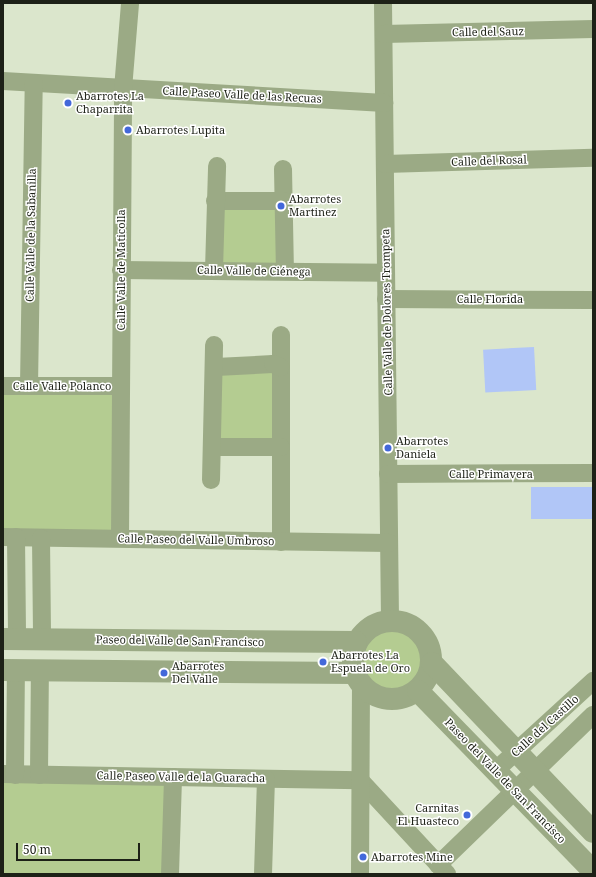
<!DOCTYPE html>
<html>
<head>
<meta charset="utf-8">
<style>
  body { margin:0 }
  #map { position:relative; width:596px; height:877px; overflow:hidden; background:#dbe6cc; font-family:"Noto Serif",serif }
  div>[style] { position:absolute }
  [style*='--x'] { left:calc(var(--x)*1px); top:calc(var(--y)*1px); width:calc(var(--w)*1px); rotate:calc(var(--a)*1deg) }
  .green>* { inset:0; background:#b4cc91; transform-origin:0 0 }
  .round { border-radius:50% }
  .building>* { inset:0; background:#b1c6f7; transform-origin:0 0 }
  .minor>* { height:18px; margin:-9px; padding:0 9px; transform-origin:9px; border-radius:9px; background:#9baa85 }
  .tertiary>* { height:22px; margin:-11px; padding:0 11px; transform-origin:11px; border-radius:11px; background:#9baa85 }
  .tertiary>.ring { margin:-11px; padding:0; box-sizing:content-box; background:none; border:22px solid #9baa85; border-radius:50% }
  .dots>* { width:11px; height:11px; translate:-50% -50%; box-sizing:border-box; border:2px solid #fff; border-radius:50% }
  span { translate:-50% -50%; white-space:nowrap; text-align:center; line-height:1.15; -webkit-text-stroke:3px #fff; paint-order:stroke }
  .street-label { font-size:11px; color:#1d2117 }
  .poi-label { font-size:11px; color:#1d2117 }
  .left { translate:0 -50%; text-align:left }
  .right { translate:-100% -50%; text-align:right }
  .frame { position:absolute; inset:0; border:4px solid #1d2117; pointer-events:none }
  .scale { position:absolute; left:16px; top:843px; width:124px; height:18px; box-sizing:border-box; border:2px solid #1d2117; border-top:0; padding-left:5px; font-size:12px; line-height:14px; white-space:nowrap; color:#1d2117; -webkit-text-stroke:3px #fff; paint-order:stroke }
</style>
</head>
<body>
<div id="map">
  <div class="green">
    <i style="left:217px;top:202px;width:66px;height:68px"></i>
    <i style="left:216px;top:367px;width:64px;height:80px"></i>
    <i style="left:3px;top:386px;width:118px;height:151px"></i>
    <i class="round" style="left:360px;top:627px;width:64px;height:64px"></i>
    <i style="left:3px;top:774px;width:170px;height:100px;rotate:1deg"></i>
  </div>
  <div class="building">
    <i style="left:534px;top:347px;width:43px;height:51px;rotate:87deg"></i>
    <i style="left:593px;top:487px;width:32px;height:62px;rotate:90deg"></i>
  </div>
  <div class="minor">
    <i style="--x:383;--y:3;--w:618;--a:89.35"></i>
    <i style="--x:384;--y:34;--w:209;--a:-1.4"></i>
    <i style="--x:3;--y:81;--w:382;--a:3.3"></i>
    <i style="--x:385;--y:164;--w:208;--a:-1.7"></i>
    <i style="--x:283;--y:169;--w:102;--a:88.9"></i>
    <i style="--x:215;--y:201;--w:69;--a:0"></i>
    <i style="--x:121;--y:270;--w:265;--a:0.6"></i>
    <i style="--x:214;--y:270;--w:104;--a:-88.3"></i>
    <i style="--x:386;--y:299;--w:207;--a:0.3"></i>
    <i style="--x:281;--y:335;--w:207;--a:90"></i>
    <i style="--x:216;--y:367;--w:57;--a:-3"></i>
    <i style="--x:273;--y:364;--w:8;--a:23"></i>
    <i style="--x:3;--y:386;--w:118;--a:0"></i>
    <i style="--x:29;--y:386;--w:303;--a:-89.1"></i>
    <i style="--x:213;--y:447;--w:68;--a:0"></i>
    <i style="--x:388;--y:474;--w:205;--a:-0.3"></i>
    <i style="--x:211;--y:480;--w:135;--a:-88.7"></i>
    <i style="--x:3;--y:537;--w:386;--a:0.9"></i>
    <i style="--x:16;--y:537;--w:102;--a:89.4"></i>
    <i style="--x:41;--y:538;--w:102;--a:89.4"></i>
    <i style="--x:120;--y:538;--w:449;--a:-89.6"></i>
    <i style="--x:123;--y:89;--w:86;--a:-85.3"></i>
    <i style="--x:496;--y:770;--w:132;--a:-42.5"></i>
    <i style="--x:3;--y:774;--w:357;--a:1"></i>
    <i style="--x:360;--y:780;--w:128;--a:47.2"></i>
    <i style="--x:15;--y:775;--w:105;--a:-89.5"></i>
    <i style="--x:39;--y:775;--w:105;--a:-89.5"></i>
    <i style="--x:438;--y:865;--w:216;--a:-44.1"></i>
    <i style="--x:170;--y:874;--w:97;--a:-88.2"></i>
    <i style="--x:263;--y:874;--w:95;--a:-88.2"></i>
    <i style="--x:360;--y:874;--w:188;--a:-89.7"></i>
  </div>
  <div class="tertiary">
    <i class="ring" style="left:353px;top:621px;width:56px;height:56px"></i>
    <i style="--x:3;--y:639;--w:353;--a:0.5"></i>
    <i style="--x:432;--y:663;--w:233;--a:46.4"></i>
    <i style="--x:3;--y:670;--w:351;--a:0.5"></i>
    <i style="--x:418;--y:691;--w:251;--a:45.8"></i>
  </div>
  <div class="dots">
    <i style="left:68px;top:103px;background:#4368da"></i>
    <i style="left:128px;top:130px;background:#4368da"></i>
    <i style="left:281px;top:206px;background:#4368da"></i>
    <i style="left:388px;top:448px;background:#4368da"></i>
    <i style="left:323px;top:662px;background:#4368da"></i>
    <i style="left:164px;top:673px;background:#4368da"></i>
    <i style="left:467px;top:815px;background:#4368da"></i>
    <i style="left:363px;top:857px;background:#4368da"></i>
  </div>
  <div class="street-label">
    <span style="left:488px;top:32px;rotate:-1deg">Calle del Sauz</span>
    <span style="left:242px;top:95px;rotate:3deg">Calle Paseo Valle de las Recuas</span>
    <span style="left:489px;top:161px;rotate:-2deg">Calle del Rosal</span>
    <span style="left:31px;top:235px;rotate:-89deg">Calle Valle de la Sabanilla</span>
    <span style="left:121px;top:270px;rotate:-90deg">Calle Valle de Maticolla</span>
    <span style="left:254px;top:271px;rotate:1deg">Calle Valle de Ciénega</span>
    <span style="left:490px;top:299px">Calle Florida</span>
    <span style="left:387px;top:312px;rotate:-91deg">Calle Valle de Dolores Trompeta</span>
    <span style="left:62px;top:386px">Calle Valle Polanco</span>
    <span style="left:491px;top:474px">Calle Primavera</span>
    <span style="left:196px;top:540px;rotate:1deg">Calle Paseo del Valle Umbroso</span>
    <span style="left:180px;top:641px;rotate:1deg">Paseo del Valle de San Francisco</span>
    <span style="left:545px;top:726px;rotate:-42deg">Calle del Castillo</span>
    <span style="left:181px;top:777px;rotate:1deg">Calle Paseo Valle de la Guaracha</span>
    <span style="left:505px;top:781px;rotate:46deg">Paseo del Valle de San Francisco</span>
  </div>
  <div class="poi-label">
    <span class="left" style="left:76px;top:103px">Abarrotes La<br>Chaparrita</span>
    <span class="left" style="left:136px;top:130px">Abarrotes Lupita</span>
    <span class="left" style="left:289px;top:206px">Abarrotes<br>Martinez</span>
    <span class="left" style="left:396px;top:448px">Abarrotes<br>Daniela</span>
    <span class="left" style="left:331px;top:662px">Abarrotes La<br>Espuela de Oro</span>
    <span class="left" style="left:172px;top:673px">Abarrotes<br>Del Valle</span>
    <span class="right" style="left:459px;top:815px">Carnitas<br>El Huasteco</span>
    <span class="left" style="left:371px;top:857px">Abarrotes Mine</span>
  </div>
  <div class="frame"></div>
  <div class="scale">50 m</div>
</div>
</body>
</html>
